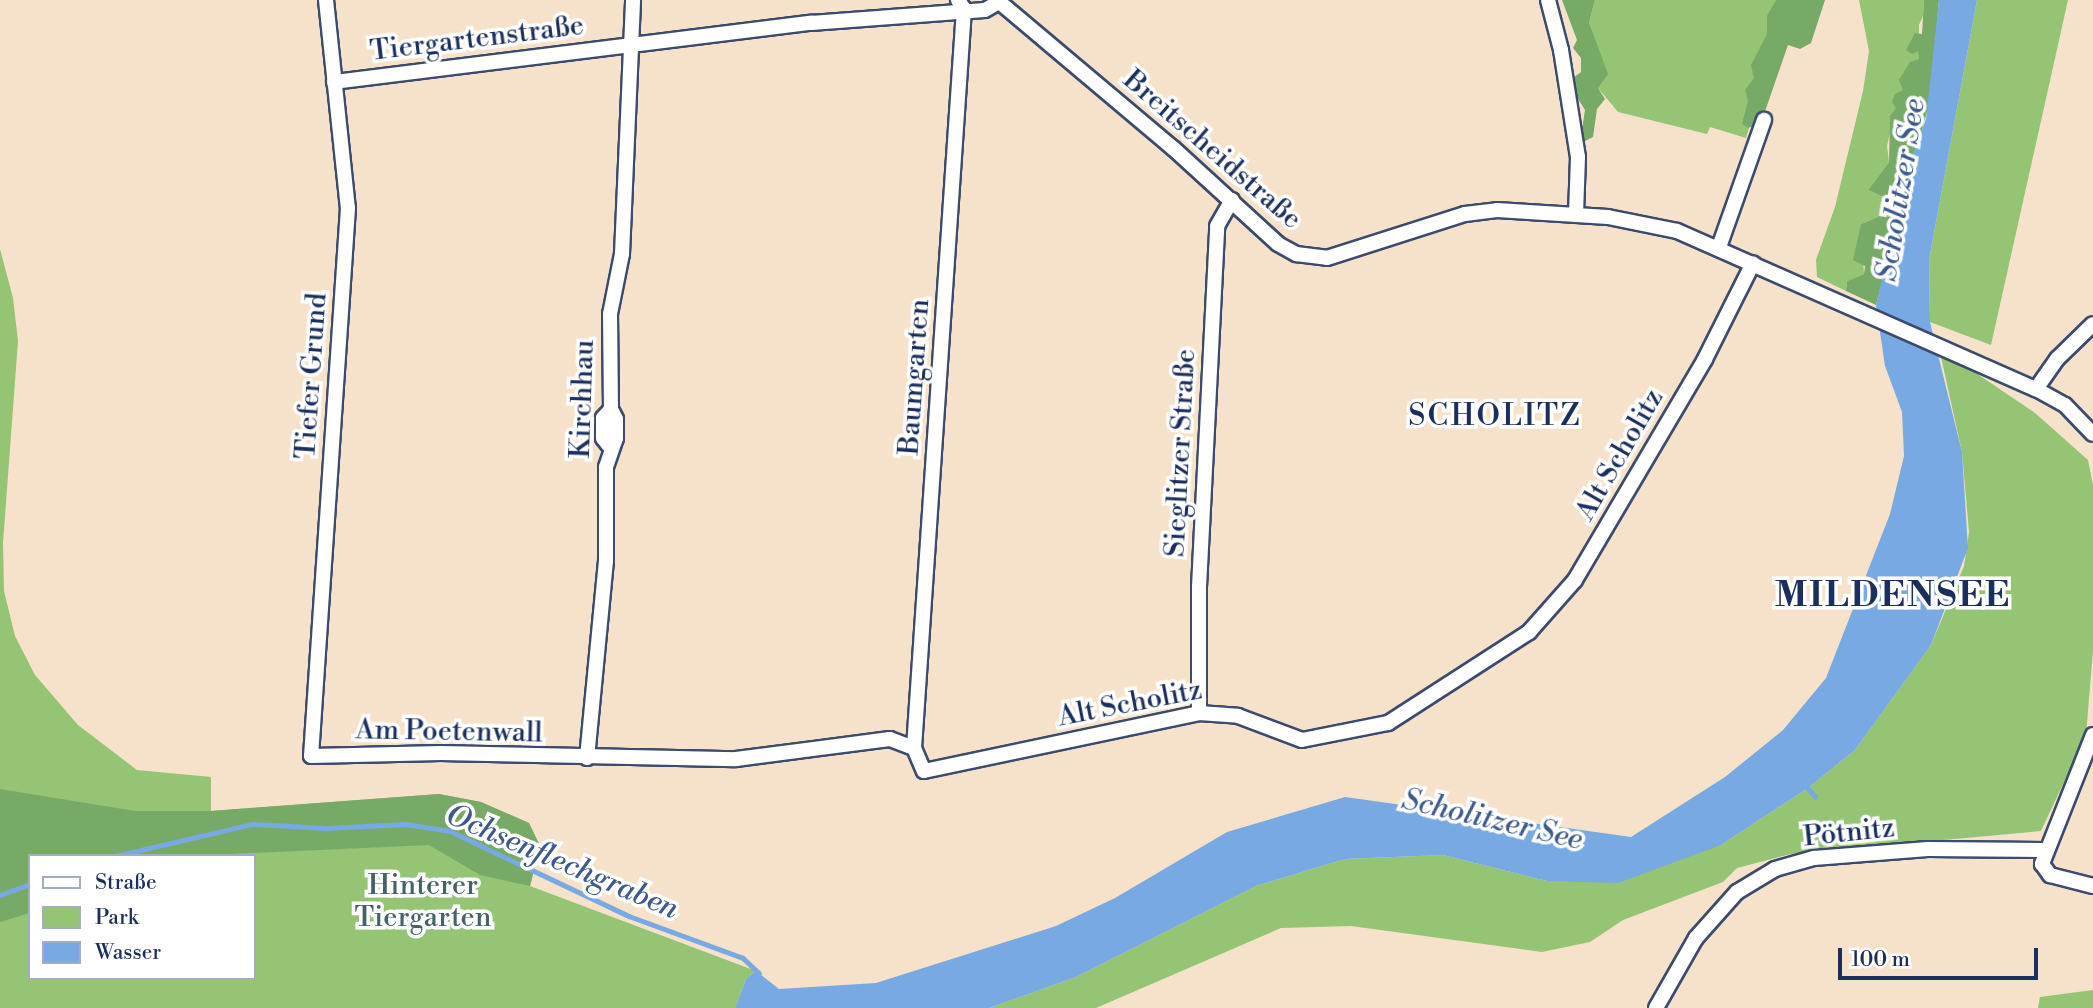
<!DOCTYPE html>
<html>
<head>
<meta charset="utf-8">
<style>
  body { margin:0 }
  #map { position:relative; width:2093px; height:1008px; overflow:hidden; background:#f6e2ca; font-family:"Libre Bodoni",serif }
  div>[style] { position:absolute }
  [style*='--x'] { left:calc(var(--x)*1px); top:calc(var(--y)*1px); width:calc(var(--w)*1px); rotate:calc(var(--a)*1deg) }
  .green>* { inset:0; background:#94c474 }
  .forest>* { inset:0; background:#7a6 }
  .water>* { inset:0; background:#78a9e3 }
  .stream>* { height:4.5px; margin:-2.25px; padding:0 2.25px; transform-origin:2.25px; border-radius:2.25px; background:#78a9e3 }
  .roads { filter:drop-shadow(2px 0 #3c4a6e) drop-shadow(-2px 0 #3c4a6e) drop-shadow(0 2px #3c4a6e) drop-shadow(0 -2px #3c4a6e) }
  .minor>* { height:14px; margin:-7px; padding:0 7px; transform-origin:7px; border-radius:7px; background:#fff }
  span { translate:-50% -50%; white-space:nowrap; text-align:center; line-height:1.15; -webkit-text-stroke:7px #fff; paint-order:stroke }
  .street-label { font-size:28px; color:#1b2f5e }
  .park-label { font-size:28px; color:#456366 }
  .water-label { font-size:30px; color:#3c5a8d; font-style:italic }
  .neighbourhood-label { font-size:30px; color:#1b2f5e; letter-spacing:2px }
  .district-label { font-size:35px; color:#1b2f5e; font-weight:700; letter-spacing:2px }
  .legend { position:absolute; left:28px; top:854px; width:228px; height:126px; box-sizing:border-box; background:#fff; border:2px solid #a4acbf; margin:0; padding:9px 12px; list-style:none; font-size:21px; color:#1b2f5e }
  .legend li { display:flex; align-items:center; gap:14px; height:35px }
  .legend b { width:35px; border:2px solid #a4acbf }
  .scale { position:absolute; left:1838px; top:948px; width:200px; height:32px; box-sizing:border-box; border:4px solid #1b2f5e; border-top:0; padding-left:9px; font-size:21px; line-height:24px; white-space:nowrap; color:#1b2f5e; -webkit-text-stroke:5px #fff; paint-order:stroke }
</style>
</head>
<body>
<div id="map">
  <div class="green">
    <i style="clip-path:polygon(1595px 0,1787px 0,1746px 138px,1710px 127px,1707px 134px,1618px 112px,1598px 88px,1589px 23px)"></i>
    <i style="clip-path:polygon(1859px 0,1924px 0,1923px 16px,1919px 25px,1919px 59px,1896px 108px,1887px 146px,1889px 162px,1868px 190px,1885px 197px,1885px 204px,1878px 217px,1861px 224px,1864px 274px,1847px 281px,1846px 291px,1817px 277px,1816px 260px,1835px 207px,1863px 91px,1869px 51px)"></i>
    <i style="clip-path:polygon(1977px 0,2068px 0,1991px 345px,1930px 322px,1929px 260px)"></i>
    <i style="clip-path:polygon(evenodd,0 249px,13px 298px,18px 341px,3px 543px,4px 591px,15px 636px,35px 675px,78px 725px,137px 770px,211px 777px,211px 811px,439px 794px,481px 802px,529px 823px,540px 846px,530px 886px,756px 971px,746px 979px,735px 1008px,0 1008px,0 249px,30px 856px,254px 856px,254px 978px,30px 978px,30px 856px)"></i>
    <i style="clip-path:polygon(1939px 348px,2035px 413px,2088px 460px,2093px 485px,2093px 651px,2086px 735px,2041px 831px,1791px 854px,1737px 868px,1723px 882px,1623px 920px,1590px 942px,1542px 952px,1351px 926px,1281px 928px,1096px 1008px,989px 1008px,1076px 977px,1256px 886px,1345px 859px,1443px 855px,1547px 881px,1721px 845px,1808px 788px,1855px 750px,1931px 645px,1964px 566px,1969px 532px,1962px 452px)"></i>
    <i style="clip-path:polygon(2093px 990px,2093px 1008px,2038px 1008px,2040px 997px)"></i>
  </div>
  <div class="forest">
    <i style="clip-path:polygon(1562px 0,1595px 0,1589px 23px,1608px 74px,1598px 88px,1605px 99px,1597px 109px,1593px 137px,1585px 141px,1581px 136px,1585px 110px,1575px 94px,1573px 78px,1581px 72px,1581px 58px,1573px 48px,1577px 40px)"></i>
    <i style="clip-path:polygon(1776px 0,1825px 0,1811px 43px,1800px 49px,1788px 45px,1761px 123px,1748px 128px,1742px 124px,1748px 101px,1745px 90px,1754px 78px,1751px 65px,1767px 34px,1767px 16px)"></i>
    <i style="clip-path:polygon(1924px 0,1939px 0,1930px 100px,1876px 305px,1846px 291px,1847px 281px,1864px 274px,1865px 266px,1853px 260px,1861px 224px,1878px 217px,1885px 204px,1884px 197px,1868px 190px,1889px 162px,1890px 116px,1896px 108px,1892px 102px,1895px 94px,1903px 90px,1899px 80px,1910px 62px,1919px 59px,1918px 51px,1912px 54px,1906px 50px,1915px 33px,1922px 34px)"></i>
    <i style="clip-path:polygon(0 789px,135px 811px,210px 811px,439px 794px,481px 802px,529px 823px,540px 846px,530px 886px,480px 875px,429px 845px,185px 856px,30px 856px,30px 913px,0 922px)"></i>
  </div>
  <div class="water">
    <i style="clip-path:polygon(1939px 0,1977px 0,1929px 260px,1930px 322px,1962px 452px,1968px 548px,1931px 645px,1855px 750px,1808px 788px,1721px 845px,1618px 883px,1547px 881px,1443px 855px,1345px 859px,1256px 886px,1076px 977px,989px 1008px,735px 1008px,746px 979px,756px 971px,779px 989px,876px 983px,1056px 926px,1115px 898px,1227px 832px,1345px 797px,1631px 837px,1725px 777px,1783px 730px,1826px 678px,1890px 514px,1904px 456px,1902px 412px,1885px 366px,1876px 305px,1911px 159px,1926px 119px)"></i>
  </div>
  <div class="stream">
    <i style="--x:1808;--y:788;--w:11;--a:49"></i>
    <i style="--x:115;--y:856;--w:141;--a:-13.1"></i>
    <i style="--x:252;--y:824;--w:74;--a:3.1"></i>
    <i style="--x:326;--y:828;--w:80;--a:-2.9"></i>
    <i style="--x:406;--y:824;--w:45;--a:9"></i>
    <i style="--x:450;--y:831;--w:198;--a:25.4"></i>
    <i style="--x:629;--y:916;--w:121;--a:20.2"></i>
    <i style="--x:743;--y:958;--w:22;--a:43"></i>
    <i style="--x:0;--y:895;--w:32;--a:-20"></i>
  </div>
  <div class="roads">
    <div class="minor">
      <i style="--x:326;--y:0;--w:209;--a:84"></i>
      <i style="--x:348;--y:208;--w:549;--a:93.86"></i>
      <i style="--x:311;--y:756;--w:130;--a:-1.3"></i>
      <i style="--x:441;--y:753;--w:295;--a:1.2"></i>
      <i style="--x:736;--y:759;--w:155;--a:-7.4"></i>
      <i style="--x:890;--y:739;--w:26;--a:21"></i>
      <i style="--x:914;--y:748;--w:25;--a:67"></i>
      <i style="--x:924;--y:771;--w:281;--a:-11.9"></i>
      <i style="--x:1199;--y:713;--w:39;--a:4"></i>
      <i style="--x:1238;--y:716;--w:68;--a:20.6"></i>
      <i style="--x:1302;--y:740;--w:88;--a:-11.2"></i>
      <i style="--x:1388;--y:723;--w:168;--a:-32.8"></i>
      <i style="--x:1529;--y:632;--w:69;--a:-48.5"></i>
      <i style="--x:1575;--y:580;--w:256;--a:-59.5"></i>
      <i style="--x:1705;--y:359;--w:107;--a:-63.4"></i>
      <i style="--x:997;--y:0;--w:230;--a:40.1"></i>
      <i style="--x:1173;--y:148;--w:142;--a:42.4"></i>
      <i style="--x:1278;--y:244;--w:21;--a:29"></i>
      <i style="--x:1296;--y:254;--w:31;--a:7"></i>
      <i style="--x:1327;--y:258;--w:145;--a:-17.7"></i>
      <i style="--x:1465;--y:214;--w:32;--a:-7"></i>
      <i style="--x:1497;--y:210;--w:111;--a:3.6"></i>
      <i style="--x:1608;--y:217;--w:70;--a:11.5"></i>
      <i style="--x:1677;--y:231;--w:392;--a:23.8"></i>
      <i style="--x:2036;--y:389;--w:33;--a:29"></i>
      <i style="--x:2065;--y:405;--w:40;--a:46"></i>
      <i style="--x:1548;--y:0;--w:52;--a:75.4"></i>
      <i style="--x:1561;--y:50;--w:108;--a:81"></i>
      <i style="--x:1578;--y:157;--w:57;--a:92"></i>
      <i style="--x:334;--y:82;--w:481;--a:-7.1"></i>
      <i style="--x:811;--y:23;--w:174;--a:-4.3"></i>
      <i style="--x:985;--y:10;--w:16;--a:-30"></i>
      <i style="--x:1719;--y:247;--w:135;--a:-70.5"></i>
      <i style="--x:2036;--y:389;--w:37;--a:-55"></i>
      <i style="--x:2057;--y:359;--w:50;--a:-44.2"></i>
      <i style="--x:610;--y:447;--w:11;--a:-128"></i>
      <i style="--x:603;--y:438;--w:20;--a:-90"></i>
      <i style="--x:603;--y:418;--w:12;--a:-48"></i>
      <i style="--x:611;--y:409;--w:95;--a:-90.6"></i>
      <i style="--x:610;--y:314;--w:61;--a:-78.7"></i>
      <i style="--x:622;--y:254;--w:254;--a:-87.5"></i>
      <i style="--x:1199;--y:713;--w:126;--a:-90"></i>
      <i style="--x:1199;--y:587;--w:361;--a:-87.1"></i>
      <i style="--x:1217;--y:226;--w:30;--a:-60"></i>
      <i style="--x:2093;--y:735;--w:139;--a:111.6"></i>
      <i style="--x:2042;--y:864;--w:14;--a:54"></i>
      <i style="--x:2050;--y:875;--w:44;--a:14.3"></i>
      <i style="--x:914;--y:748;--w:741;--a:-86.13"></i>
      <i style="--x:964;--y:9;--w:11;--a:-124"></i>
      <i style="--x:587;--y:758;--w:198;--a:-84.5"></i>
      <i style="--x:606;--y:561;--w:94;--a:-90"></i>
      <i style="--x:606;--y:467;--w:31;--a:-71"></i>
      <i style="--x:616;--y:438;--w:19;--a:-90"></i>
      <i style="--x:616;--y:419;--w:11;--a:-117"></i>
      <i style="--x:1656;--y:1008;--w:81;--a:-60.3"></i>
      <i style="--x:1696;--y:938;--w:62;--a:-48.3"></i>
      <i style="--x:1737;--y:892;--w:44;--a:-31.2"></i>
      <i style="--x:1775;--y:869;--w:41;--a:-15.8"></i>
      <i style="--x:1814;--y:858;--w:114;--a:-4.5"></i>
      <i style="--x:1928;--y:849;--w:116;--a:0.5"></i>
    </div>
  </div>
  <div class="street-label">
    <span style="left:477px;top:39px;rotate:-7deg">Tiergartenstraße</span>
    <span style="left:1212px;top:150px;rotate:41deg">Breitscheidstraße</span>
    <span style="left:312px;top:376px;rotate:-86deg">Tiefer Grund</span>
    <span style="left:915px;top:377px;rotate:-86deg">Baumgarten</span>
    <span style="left:583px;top:399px;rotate:-88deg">Kirchhau</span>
    <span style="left:1181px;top:453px;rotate:-87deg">Sieglitzer Straße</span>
    <span style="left:1620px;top:455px;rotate:-60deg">Alt Scholitz</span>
    <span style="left:1130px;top:704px;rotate:-11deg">Alt Scholitz</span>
    <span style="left:449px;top:732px;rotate:1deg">Am Poetenwall</span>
    <span style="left:1849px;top:833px;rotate:-6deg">Pötnitz</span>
  </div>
  <div class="park-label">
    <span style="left:423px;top:902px">Hinterer<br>Tiergarten</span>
  </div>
  <div class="water-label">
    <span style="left:1901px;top:190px;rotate:-81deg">Scholitzer See</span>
    <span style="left:1492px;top:820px;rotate:13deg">Scholitzer See</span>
    <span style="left:562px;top:862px;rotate:23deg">Ochsenflechgraben</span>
  </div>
  <div class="neighbourhood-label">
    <span style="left:1495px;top:416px">SCHOLITZ</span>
  </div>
  <div class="district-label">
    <span style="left:1893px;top:596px">MILDENSEE</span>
  </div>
  <ul class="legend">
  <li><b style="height:9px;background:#fff"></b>Straße</li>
  <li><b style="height:19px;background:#94c474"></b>Park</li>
  <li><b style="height:19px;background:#78a9e3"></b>Wasser</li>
  </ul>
  <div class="scale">100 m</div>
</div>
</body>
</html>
